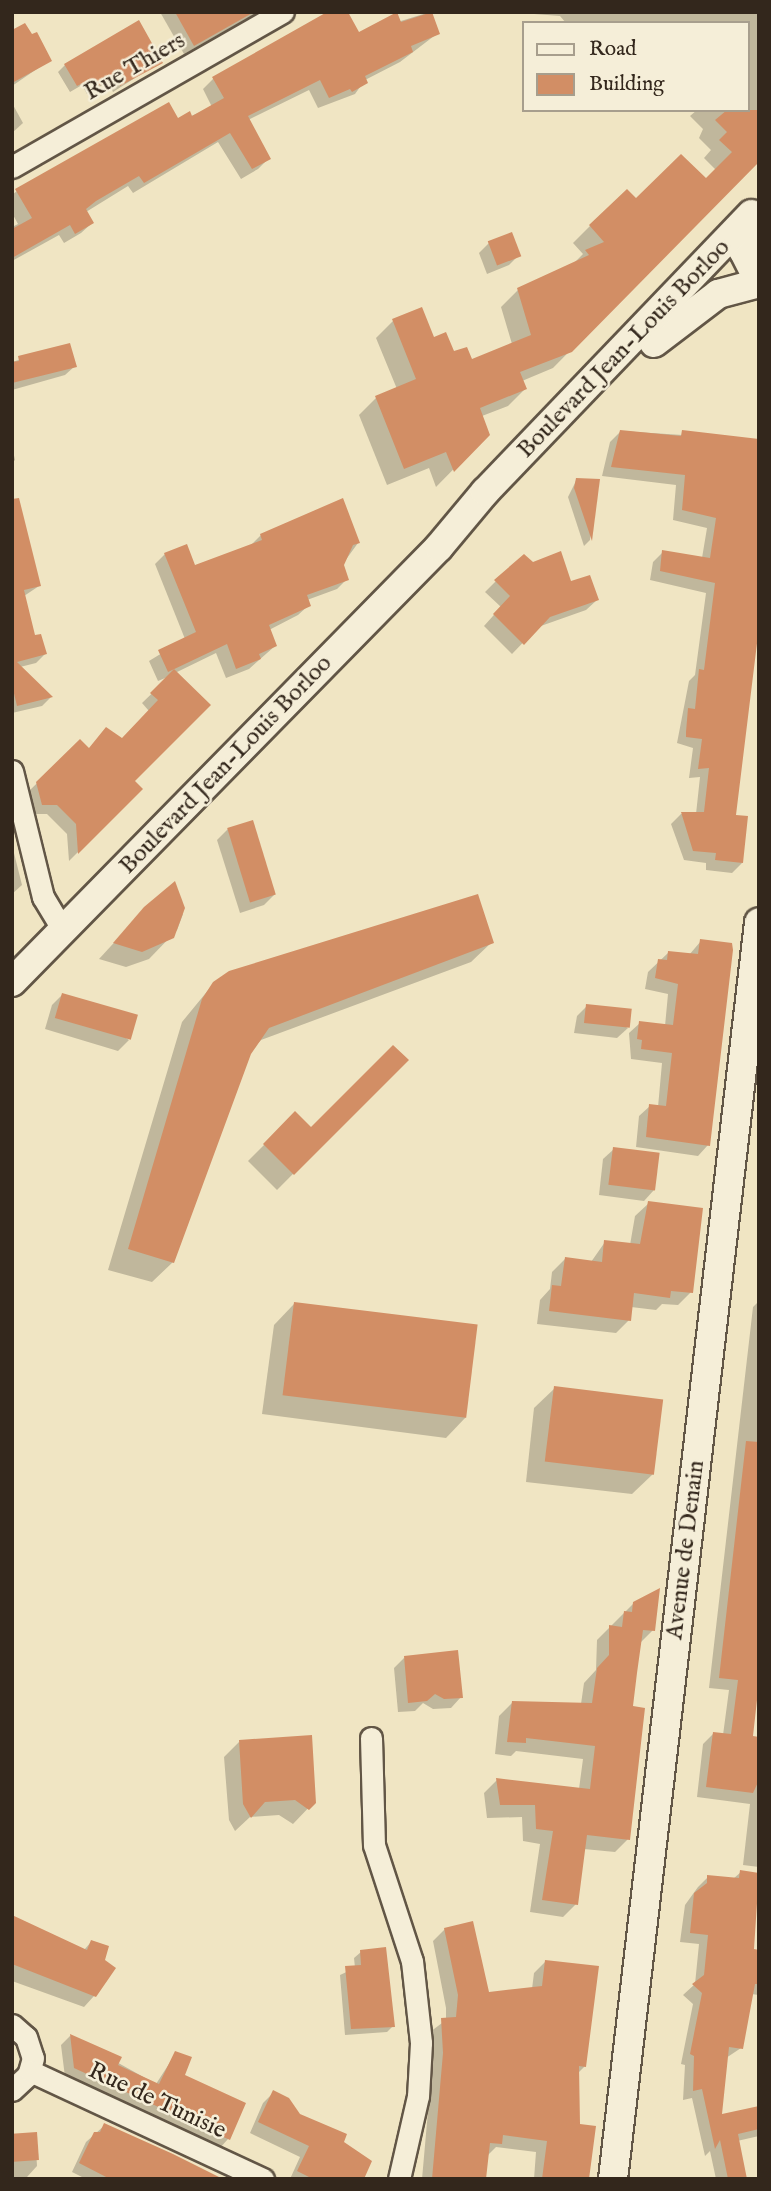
<!DOCTYPE html>
<html>
<head>
<meta charset="utf-8">
<style>
  body { margin:0 }
  #map { position:relative; width:771px; height:2191px; overflow:hidden; background:#f0e5c3; font-family:"IM FELL English",serif }
  div>[style] { position:absolute }
  [style*='--x'] { left:calc(var(--x)*1px); top:calc(var(--y)*1px); width:calc(var(--w)*1px); rotate:calc(var(--a)*1deg) }
  .shadow>* { inset:0; background:#0003 }
  .building>* { inset:0; background:#d28e65; transform-origin:0 0 }
  .roads { filter:drop-shadow(2px 0 #625646) drop-shadow(-2px 0 #625646) drop-shadow(0 2px #625646) drop-shadow(0 -2px #625646) }
  .street>* { height:21px; margin:-10.5px; padding:0 10.5px; transform-origin:10.5px; border-radius:10.5px; background:#f5eed8 }
  .secondary>* { height:28px; margin:-14px; padding:0 14px; transform-origin:14px; border-radius:14px; background:#f5eed8 }
  span { translate:-50% -50%; white-space:nowrap; text-align:center; line-height:1.15; -webkit-text-stroke:5px #f5eed8; paint-order:stroke }
  .street-label { font-size:24px; color:#33271c }
  .frame { position:absolute; inset:0; border:14px solid #33271c; pointer-events:none }
  .legend { position:absolute; left:522px; top:21px; width:228px; height:91px; box-sizing:border-box; background:#f5eed8; border:2px solid #a79e8d; margin:0; padding:9px 12px; list-style:none; font-size:21px; color:#33271c }
  .legend li { display:flex; align-items:center; gap:14px; height:35px }
  .legend b { width:35px; border:2px solid #a79e8d }
</style>
</head>
<body>
<div id="map">
  <div class="shadow">
    <i style="clip-path:polygon(160px 12px,258px 12px,184px 54px)"></i>
    <i style="clip-path:polygon(430px 12px,438px 33px,400px 62px,365px 80px,355px 94px,318px 108px,309px 90px,248px 120px,269px 158px,258px 169px,241px 179px,218px 142px,133px 193px,128px 186px,86px 212px,92px 223px,81px 233px,64px 243px,59px 235px,12px 261px,12px 227px,18px 224px,12px 213px,12px 195px,17px 191px,212px 107px,203px 89px,213px 79px)"></i>
    <i style="clip-path:polygon(507px 12px,759px 12px,759px 159px,553px 368px,522px 381px,525px 389px,508px 406px,482px 416px,488px 434px,436px 487px,429px 468px,387px 485px,359px 415px,376px 398px,397px 389px,376px 338px,393px 321px,421px 309px,433px 339px,471px 361px,512px 344px,501px 307px,518px 290px,573px 264px,583px 254px,573px 243px,590px 226px,636px 200px,706px 180px,716px 170px,704px 158px,711px 150px,699px 138px,703px 129px,690px 116px,697px 110px,748px 110px,748px 23px,566px 23px,560px 16px)"></i>
    <i style="clip-path:polygon(12px 32px,50px 60px,12px 86px)"></i>
    <i style="clip-path:polygon(160px 62px,113px 92px,108px 82px,87px 94px,82px 85px,70px 92px,58px 72px,65px 65px)"></i>
    <i style="clip-path:polygon(12px 103px,23px 123px,12px 133px)"></i>
    <i style="clip-path:polygon(489px 243px,519px 255px,509px 265px,487px 274px,479px 253px)"></i>
    <i style="clip-path:polygon(69px 345px,75px 366px,65px 375px,12px 390px,12px 362px)"></i>
    <i style="clip-path:polygon(621px 431px,759px 440px,759px 643px,755px 644px,734px 816px,742px 863px,732px 873px,706px 870px,706px 863px,684px 860px,671px 824px,681px 814px,696px 814px,700px 777px,689px 778px,693px 748px,677px 743px,689px 681px,695px 675px,706px 593px,650px 580px,653px 562px,663px 552px,702px 558px,707px 528px,673px 520px,676px 485px,602px 476px,610px 442px)"></i>
    <i style="clip-path:polygon(12px 446px,15px 460px,12px 463px)"></i>
    <i style="clip-path:polygon(577px 479px,598px 481px,590px 540px,584px 546px,568px 497px)"></i>
    <i style="clip-path:polygon(12px 507px,39px 586px,24px 596px,34px 637px,45px 654px,36px 663px,20px 667px,51px 697px,42px 706px,12px 713px)"></i>
    <i style="clip-path:polygon(261px 535px,358px 543px,342px 565px,347px 579px,337px 589px,307px 600px,309px 605px,298px 615px,269px 630px,275px 646px,249px 669px,226px 678px,216px 653px,175px 673px,133px 781px,141px 789px,69px 861px,67px 834px,47px 814px,32px 814px,27px 793px,80px 741px,88px 749px,121px 741px,149px 711px,142px 703px,170px 676px,158px 681px,149px 661px,185px 639px,155px 564px,165px 554px,194px 568px,250px 546px)"></i>
    <i style="clip-path:polygon(532px 564px,597px 600px,586px 610px,538px 627px,512px 654px,484px 626px,501px 607px,485px 592px,496px 581px)"></i>
    <i style="clip-path:polygon(228px 829px,274px 895px,264px 905px,240px 913px,217px 840px)"></i>
    <i style="clip-path:polygon(12px 845px,22px 885px,12px 894px)"></i>
    <i style="clip-path:polygon(145px 909px,183px 914px,177px 930px,149px 959px,126px 967px,99px 959px)"></i>
    <i style="clip-path:polygon(701px 941px,708px 1145px,698px 1156px,636px 1147px,639px 1116px,650px 1106px,658px 1107px,662px 1063px,631px 1059px,629px 1033px,640px 1023px,665px 1026px,668px 994px,645px 989px,648px 972px,668px 953px,689px 955px)"></i>
    <i style="clip-path:polygon(492px 942px,471px 962px,261px 1040px,249px 1053px,173px 1262px,152px 1282px,108px 1270px,182px 1022px,214px 983px)"></i>
    <i style="clip-path:polygon(62px 995px,129px 1040px,118px 1051px,45px 1029px,52px 1005px)"></i>
    <i style="clip-path:polygon(587px 1006px,628px 1028px,617px 1038px,574px 1033px,577px 1016px)"></i>
    <i style="clip-path:polygon(406px 1060px,277px 1190px,248px 1161px,295px 1114px,311px 1129px)"></i>
    <i style="clip-path:polygon(614px 1149px,654px 1190px,644px 1201px,599px 1195px,603px 1159px)"></i>
    <i style="clip-path:polygon(649px 1203px,691px 1292px,678px 1305px,662px 1304px,656px 1310px,631px 1307px,629px 1320px,616px 1333px,537px 1324px,540px 1300px,550px 1289px,552px 1272px,565px 1259px,591px 1262px,605px 1242px,630px 1245px,635px 1216px)"></i>
    <i style="clip-path:polygon(759px 1301px,759px 1693px,755px 1693px,751px 1738px,759px 1739px,759px 1867px,743px 1865px,750px 1804px,697px 1797px,703px 1744px,713px 1734px,723px 1735px,729px 1690px,709px 1688px,753px 1307px)"></i>
    <i style="clip-path:polygon(294px 1304px,466px 1417px,446px 1438px,262px 1414px,274px 1325px)"></i>
    <i style="clip-path:polygon(555px 1388px,653px 1474px,632px 1494px,526px 1482px,534px 1408px)"></i>
    <i style="clip-path:polygon(634px 1603px,653px 1630px,639px 1644px,631px 1708px,628px 1839px,615px 1852px,584px 1849px,576px 1904px,563px 1917px,530px 1912px,540px 1844px,523px 1841px,522px 1817px,487px 1818px,484px 1793px,497px 1780px,579px 1789px,583px 1759px,516px 1751px,511px 1756px,495px 1754px,499px 1716px,512px 1703px,581px 1704px,584px 1683px,596px 1670px,597px 1640px)"></i>
    <i style="clip-path:polygon(404px 1658px,461px 1697px,451px 1708px,433px 1709px,423px 1703px,415px 1711px,398px 1712px,394px 1668px)"></i>
    <i style="clip-path:polygon(239px 1742px,314px 1802px,293px 1824px,279px 1815px,250px 1817px,235px 1831px,229px 1820px,224px 1757px)"></i>
    <i style="clip-path:polygon(741px 1872px,759px 1874px,752px 1950px,759px 1952px,759px 1995px,751px 1994px,741px 2048px,726px 2058px,720px 2116px,759px 2108px,759px 2136px,737px 2141px,744px 2179px,716px 2179px,710px 2151px,705px 2156px,692px 2098px,683px 2100px,685px 2065px,681px 2064px,693px 2004px,683px 1995px,695px 1984px,699px 1944px,680px 1942px,685px 1905px,698px 1887px,708px 1877px,733px 1879px)"></i>
    <i style="clip-path:polygon(12px 1917px,84px 1950px,91px 1942px,94px 1996px,84px 2007px,12px 1981px)"></i>
    <i style="clip-path:polygon(445px 1929px,488px 1994px,532px 1989px,534px 1973px,546px 1961px,585px 2066px,578px 2073px,579px 2125px,588px 2179px,534px 2179px,536px 2152px,496px 2147px,488px 2155px,484px 2179px,422px 2179px,432px 2066px,430px 2032px,446px 2020px,446px 2008px,433px 1941px)"></i>
    <i style="clip-path:polygon(361px 1952px,393px 2026px,387px 2032px,345px 2035px,340px 1975px,355px 1968px,354px 1958px)"></i>
    <i style="clip-path:polygon(70px 2036px,156px 2084px,176px 2053px,183px 2076px,243px 2104px,228px 2139px,219px 2149px,65px 2077px,61px 2045px)"></i>
    <i style="clip-path:polygon(273px 2093px,299px 2116px,341px 2143px,362px 2179px,290px 2179px,300px 2157px,250px 2133px,263px 2103px)"></i>
    <i style="clip-path:polygon(105px 2125px,139px 2179px,86px 2179px,72px 2172px,86px 2142px)"></i>
    <i style="clip-path:polygon(35px 2134px,37px 2166px,27px 2177px,12px 2177px,12px 2136px)"></i>
  </div>
  <div class="building">
    <i style="clip-path:polygon(175px 12px,254px 12px,194px 46px)"></i>
    <i style="clip-path:polygon(327px 12px,348px 12px,359px 32px,397px 12px,401px 22px,432px 12px,440px 34px,411px 46px,413px 52px,365px 76px,368px 83px,352px 92px,350px 89px,329px 98px,320px 80px,248px 116px,271px 159px,252px 169px,230px 133px,144px 183px,139px 176px,96px 201px,86px 209px,94px 223px,75px 234px,70px 225px,12px 258px,12px 229px,32px 218px,15px 189px,169px 102px,178px 118px,190px 111px,192px 116px,224px 98px,212px 77px)"></i>
    <i style="clip-path:polygon(139px 20px,163px 63px,120px 86px,115px 77px,94px 88px,89px 80px,77px 86px,64px 64px)"></i>
    <i style="clip-path:polygon(25px 23px,32px 34px,37px 32px,52px 61px,12px 83px,12px 30px)"></i>
    <i style="clip-path:polygon(727px 110px,759px 110px,759px 162px,572px 352px,520px 372px,527px 389px,480px 408px,490px 435px,454px 472px,446px 452px,404px 469px,375px 396px,416px 379px,392px 319px,422px 307px,434px 337px,446px 332px,454px 351px,467px 347px,472px 359px,531px 335px,517px 288px,589px 255px,585px 250px,604px 242px,589px 225px,627px 189px,636px 198px,681px 154px,706px 178px,732px 152px,719px 140px,727px 132px,715px 120px)"></i>
    <i style="left:512px;top:232px;width:26px;height:26px;rotate:69deg"></i>
    <i style="clip-path:polygon(70px 343px,77px 367px,12px 383px,12px 362px,19px 361px,18px 356px)"></i>
    <i style="clip-path:polygon(620px 430px,681px 436px,682px 430px,759px 439px,759px 627px,736px 815px,748px 816px,743px 863px,715px 860px,716px 853px,693px 851px,681px 812px,704px 812px,709px 768px,698px 769px,702px 739px,686px 737px,686px 732px,688px 708px,695px 709px,699px 669px,704px 670px,715px 583px,660px 571px,662px 550px,710px 558px,716px 518px,682px 510px,685px 475px,611px 467px)"></i>
    <i style="clip-path:polygon(576px 478px,600px 479px,592px 541px,574px 488px)"></i>
    <i style="clip-path:polygon(19px 498px,41px 586px,24px 590px,35px 635px,41px 634px,47px 654px,17px 662px,53px 697px,17px 706px,12px 685px,12px 499px)"></i>
    <i style="clip-path:polygon(343px 498px,360px 543px,353px 545px,344px 565px,349px 580px,307px 595px,311px 606px,269px 625px,277px 646px,259px 654px,261px 659px,236px 669px,227px 644px,168px 672px,158px 650px,196px 632px,164px 553px,187px 544px,195px 565px,262px 540px,260px 534px)"></i>
    <i style="clip-path:polygon(561px 551px,571px 581px,590px 575px,599px 600px,550px 617px,524px 645px,493px 614px,510px 596px,494px 580px,524px 554px,533px 562px)"></i>
    <i style="clip-path:polygon(174px 669px,211px 705px,135px 781px,143px 789px,78px 854px,76px 824px,57px 805px,42px 805px,36px 782px,80px 739px,89px 748px,106px 727px,122px 738px,158px 700px,150px 693px)"></i>
    <i style="left:253px;top:820px;width:78px;height:27px;rotate:73deg"></i>
    <i style="clip-path:polygon(175px 881px,185px 908px,174px 938px,142px 952px,113px 943px,144px 907px)"></i>
    <i style="clip-path:polygon(478px 894px,494px 943px,269px 1028px,251px 1054px,174px 1263px,128px 1249px,202px 999px,213px 982px,229px 971px)"></i>
    <i style="clip-path:polygon(700px 939px,732px 943px,733px 950px,710px 1146px,646px 1137px,649px 1104px,666px 1106px,672px 1053px,641px 1049px,642px 1040px,637px 1039px,639px 1021px,673px 1025px,678px 984px,655px 978px,658px 959px,667px 960px,668px 951px,698px 954px)"></i>
    <i style="left:62px;top:993px;width:79px;height:26px;rotate:16deg"></i>
    <i style="left:586px;top:1004px;width:46px;height:19px;rotate:6deg"></i>
    <i style="clip-path:polygon(393px 1045px,409px 1060px,294px 1175px,263px 1144px,295px 1111px,311px 1127px)"></i>
    <i style="left:613px;top:1147px;width:47px;height:38px;rotate:7deg"></i>
    <i style="clip-path:polygon(648px 1201px,703px 1208px,693px 1293px,671px 1291px,670px 1298px,634px 1293px,631px 1321px,549px 1311px,552px 1285px,561px 1286px,565px 1257px,602px 1262px,604px 1240px,640px 1244px)"></i>
    <i style="left:294px;top:1302px;width:185px;height:94px;rotate:7deg"></i>
    <i style="left:554px;top:1386px;width:110px;height:76px;rotate:7deg"></i>
    <i style="clip-path:polygon(746px 1441px,759px 1442px,759px 1682px,753px 1736px,759px 1737px,759px 1780px,753px 1793px,706px 1787px,713px 1732px,731px 1734px,738px 1680px,719px 1678px)"></i>
    <i style="clip-path:polygon(660px 1588px,655px 1631px,643px 1630px,637px 1673px,633px 1706px,645px 1708px,630px 1840px,587px 1835px,578px 1905px,542px 1900px,553px 1831px,536px 1829px,535px 1805px,500px 1805px,496px 1778px,590px 1789px,595px 1746px,526px 1738px,526px 1743px,507px 1742px,512px 1701px,592px 1703px,597px 1668px,609px 1655px,609px 1625px,622px 1627px,624px 1611px,632px 1612px,633px 1602px)"></i>
    <i style="clip-path:polygon(458px 1650px,463px 1698px,444px 1699px,435px 1694px,427px 1701px,408px 1703px,404px 1656px)"></i>
    <i style="clip-path:polygon(312px 1735px,316px 1803px,309px 1810px,295px 1800px,265px 1802px,251px 1818px,243px 1804px,239px 1740px)"></i>
    <i style="clip-path:polygon(740px 1870px,759px 1873px,754px 1949px,759px 1950px,759px 1984px,755px 1984px,743px 2049px,729px 2047px,722px 2114px,759px 2106px,759px 2129px,738px 2134px,747px 2179px,728px 2179px,720px 2140px,715px 2149px,702px 2089px,693px 2091px,694px 2056px,690px 2054px,702px 1993px,692px 1984px,704px 1975px,708px 1935px,690px 1933px,694px 1893px,707px 1883px,707px 1875px,739px 1878px)"></i>
    <i style="clip-path:polygon(12px 1915px,87px 1950px,91px 1940px,109px 1946px,105px 1960px,116px 1968px,96px 1997px,12px 1964px)"></i>
    <i style="clip-path:polygon(473px 1921px,489px 1992px,542px 1986px,545px 1960px,599px 1966px,586px 2067px,579px 2066px,580px 2124px,596px 2126px,589px 2179px,542px 2179px,547px 2141px,503px 2135px,502px 2144px,490px 2143px,486px 2179px,432px 2179px,443px 2053px,441px 2018px,456px 2017px,458px 1995px,444px 1928px)"></i>
    <i style="clip-path:polygon(386px 1947px,395px 2027px,351px 2029px,345px 1966px,361px 1965px,360px 1950px)"></i>
    <i style="clip-path:polygon(70px 2034px,122px 2057px,118px 2065px,159px 2084px,175px 2051px,192px 2057px,185px 2075px,246px 2103px,230px 2140px,74px 2068px)"></i>
    <i style="clip-path:polygon(273px 2090px,289px 2098px,300px 2114px,347px 2134px,344px 2142px,372px 2161px,364px 2179px,313px 2179px,297px 2171px,309px 2146px,258px 2122px)"></i>
    <i style="clip-path:polygon(104px 2123px,173px 2154px,223px 2179px,110px 2179px,79px 2163px,94px 2132px,100px 2132px)"></i>
    <i style="left:37px;top:2132px;width:28px;height:25px;rotate:86deg"></i>
  </div>
  <div class="roads">
    <div class="street">
      <i style="--x:12;--y:167;--w:312;--a:-29.8"></i>
      <i style="--x:12;--y:771;--w:130;--a:76.2"></i>
      <i style="--x:43;--y:897;--w:39;--a:59"></i>
      <i style="--x:371;--y:1738;--w:107;--a:88.4"></i>
      <i style="--x:374;--y:1845;--w:122;--a:71.9"></i>
      <i style="--x:412;--y:1961;--w:82;--a:83.7"></i>
      <i style="--x:421;--y:2043;--w:53;--a:93.2"></i>
      <i style="--x:418;--y:2096;--w:85;--a:102.9"></i>
      <i style="--x:12;--y:2025;--w:18;--a:41"></i>
      <i style="--x:26;--y:2037;--w:22;--a:72"></i>
      <i style="--x:33;--y:2058;--w:18;--a:106"></i>
      <i style="--x:28;--y:2075;--w:22;--a:137"></i>
      <i style="--x:30;--y:2071;--w:257;--a:24.9"></i>
    </div>
    <div class="secondary">
      <i style="--x:751;--y:217;--w:34;--a:104"></i>
      <i style="--x:743;--y:250;--w:36;--a:63"></i>
      <i style="--x:654;--y:343;--w:81;--a:-37.4"></i>
      <i style="--x:718;--y:294;--w:42;--a:-15"></i>
      <i style="--x:12;--y:982;--w:610;--a:-45.53"></i>
      <i style="--x:439;--y:547;--w:72;--a:-50.1"></i>
      <i style="--x:485;--y:492;--w:385;--a:-46.2"></i>
      <i style="--x:613;--y:2179;--w:1265;--a:-83.37"></i>
    </div>
  </div>
  <div class="street-label">
    <span style="left:135px;top:67px;rotate:-30deg">Rue Thiers</span>
    <span style="left:624px;top:349px;rotate:-46deg">Boulevard Jean-Louis Borloo</span>
    <span style="left:226px;top:765px;rotate:-46deg">Boulevard Jean-Louis Borloo</span>
    <span style="left:686px;top:1550px;rotate:-83deg">Avenue de Denain</span>
    <span style="left:157px;top:2101px;rotate:25deg">Rue de Tunisie</span>
  </div>
  <div class="frame"></div>
  <ul class="legend">
  <li><b style="height:9px;background:#f5eed8"></b>Road</li>
  <li><b style="height:19px;background:#d28e65"></b>Building</li>
  </ul>
</div>
</body>
</html>
